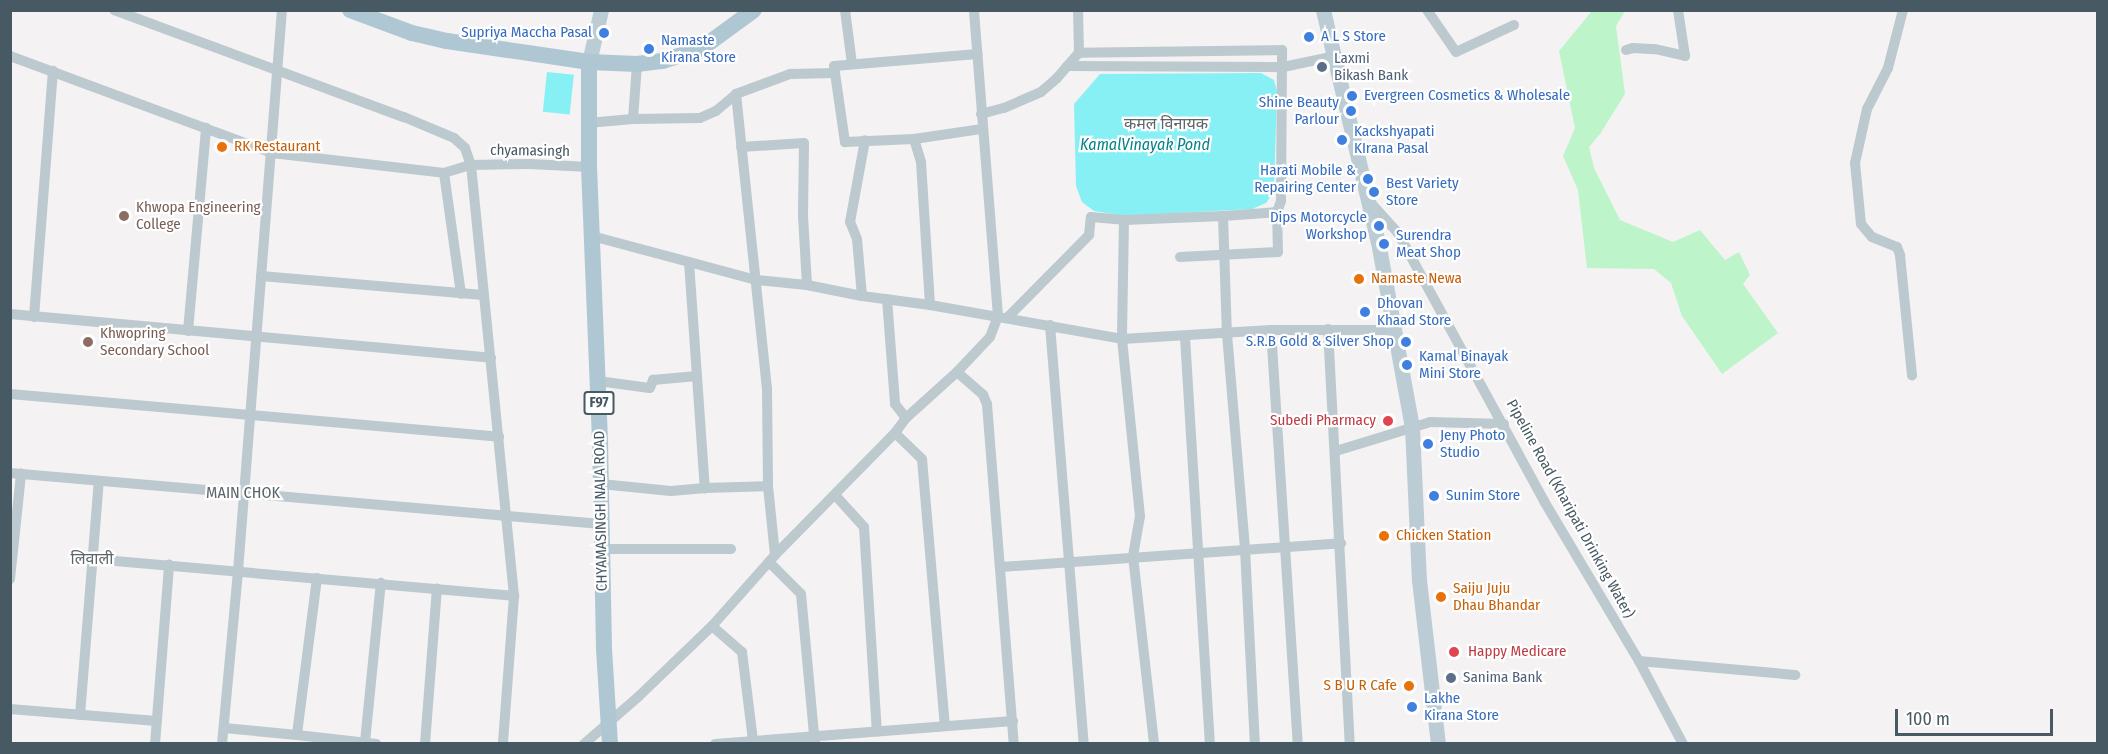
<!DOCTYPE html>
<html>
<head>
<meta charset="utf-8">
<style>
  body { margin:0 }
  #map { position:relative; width:2108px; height:754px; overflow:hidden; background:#f4f2f2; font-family:"Fira Sans Condensed","Noto Sans Devanagari",sans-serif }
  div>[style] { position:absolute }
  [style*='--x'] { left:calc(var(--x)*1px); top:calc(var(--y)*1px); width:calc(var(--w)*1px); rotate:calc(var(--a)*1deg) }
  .green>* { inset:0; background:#bef4ca }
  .water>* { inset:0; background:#87f0f5; transform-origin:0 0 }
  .minor>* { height:10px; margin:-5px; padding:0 5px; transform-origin:5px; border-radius:5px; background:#bcc9cf }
  .secondary>* { height:15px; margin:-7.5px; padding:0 7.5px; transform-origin:7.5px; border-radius:7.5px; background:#bcccd5 }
  .primary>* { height:16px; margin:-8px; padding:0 8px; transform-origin:8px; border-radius:8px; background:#afc7d3 }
  .dots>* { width:16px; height:16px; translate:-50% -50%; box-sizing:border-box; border:3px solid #fff; border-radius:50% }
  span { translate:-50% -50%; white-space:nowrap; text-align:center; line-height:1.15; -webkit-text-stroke:4.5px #fff; paint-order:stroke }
  .shield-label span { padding:2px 4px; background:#fff; border:2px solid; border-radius:4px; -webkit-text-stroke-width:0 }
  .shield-label { font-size:14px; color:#475962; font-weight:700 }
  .shop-label { font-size:15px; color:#366cbe }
  .right { translate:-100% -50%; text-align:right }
  .left { translate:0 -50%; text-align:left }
  .service-label { font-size:15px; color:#4e5e75 }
  .food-label { font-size:15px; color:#c56008 }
  .street-label { font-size:15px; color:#475962 }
  .education-label { font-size:15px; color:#785e54 }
  .health-label { font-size:15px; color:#be3a42 }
  .neighbourhood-label { font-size:16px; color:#5d6468 }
  .water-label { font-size:16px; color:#058289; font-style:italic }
  .frame { position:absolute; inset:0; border:12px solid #475962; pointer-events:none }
  .scale { position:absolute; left:1895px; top:709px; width:158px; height:27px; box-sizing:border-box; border:3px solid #475962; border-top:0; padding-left:8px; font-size:18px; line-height:21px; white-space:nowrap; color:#475962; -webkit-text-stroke:4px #fff; paint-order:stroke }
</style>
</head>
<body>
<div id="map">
  <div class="green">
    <i style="clip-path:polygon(1592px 11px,1622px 11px,1624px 13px,1616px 26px,1625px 94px,1600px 134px,1589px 147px,1594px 168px,1620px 220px,1673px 242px,1700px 230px,1725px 260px,1739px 252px,1750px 275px,1743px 284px,1778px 333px,1722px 374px,1682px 316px,1671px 283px,1654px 269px,1587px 268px,1578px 190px,1563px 156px,1575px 128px,1559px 51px)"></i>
  </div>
  <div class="water">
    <i style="left:547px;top:72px;width:27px;height:40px;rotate:6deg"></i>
    <i style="clip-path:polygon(1261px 73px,1274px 80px,1277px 91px,1274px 192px,1266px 203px,1252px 209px,1125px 216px,1094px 211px,1082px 202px,1076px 186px,1074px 104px,1100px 74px)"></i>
  </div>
  <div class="minor">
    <i style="--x:114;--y:10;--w:309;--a:20.3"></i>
    <i style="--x:404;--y:117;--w:54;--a:22.8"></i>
    <i style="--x:454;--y:138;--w:15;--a:42"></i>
    <i style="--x:465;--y:148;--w:18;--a:71"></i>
    <i style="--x:471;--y:165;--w:433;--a:84.3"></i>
    <i style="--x:514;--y:596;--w:148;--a:94.3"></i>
    <i style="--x:845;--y:10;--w:54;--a:82.6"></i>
    <i style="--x:1427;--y:10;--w:51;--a:55.4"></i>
    <i style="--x:1456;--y:52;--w:64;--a:-25"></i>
    <i style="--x:1903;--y:10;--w:60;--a:104.5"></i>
    <i style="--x:1888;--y:68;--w:46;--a:117.1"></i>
    <i style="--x:1867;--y:109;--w:55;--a:102.5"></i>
    <i style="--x:1855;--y:163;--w:61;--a:84.4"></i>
    <i style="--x:1861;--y:224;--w:17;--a:50"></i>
    <i style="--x:1872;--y:237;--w:27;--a:22"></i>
    <i style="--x:1897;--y:247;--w:9;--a:69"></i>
    <i style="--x:1900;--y:255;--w:121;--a:84.3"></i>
    <i style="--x:1626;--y:50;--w:7;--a:-16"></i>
    <i style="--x:1633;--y:48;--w:22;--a:3"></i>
    <i style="--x:1655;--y:49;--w:31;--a:13"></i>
    <i style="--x:1685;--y:56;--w:47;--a:-98.7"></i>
    <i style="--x:10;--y:56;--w:279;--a:20.3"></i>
    <i style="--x:272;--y:153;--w:173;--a:6.6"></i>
    <i style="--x:444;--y:173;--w:122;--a:82"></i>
    <i style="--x:1067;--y:66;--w:216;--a:0.3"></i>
    <i style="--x:1283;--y:67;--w:53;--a:-11.9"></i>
    <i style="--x:835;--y:73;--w:70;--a:81.8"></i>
    <i style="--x:845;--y:142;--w:69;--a:-2.5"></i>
    <i style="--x:914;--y:139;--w:69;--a:-8.4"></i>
    <i style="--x:736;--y:94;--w:297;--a:84"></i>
    <i style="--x:767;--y:389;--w:97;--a:89.4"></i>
    <i style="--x:768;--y:486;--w:69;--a:84.2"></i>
    <i style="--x:981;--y:114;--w:24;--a:-15"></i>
    <i style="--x:1004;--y:108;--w:40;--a:-23.4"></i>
    <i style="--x:1041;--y:92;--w:21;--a:-41"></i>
    <i style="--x:1057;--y:78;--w:33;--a:-49"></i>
    <i style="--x:1079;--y:53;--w:43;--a:-91.3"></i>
    <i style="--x:633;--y:119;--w:67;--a:-0.9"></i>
    <i style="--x:700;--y:118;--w:17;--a:-24"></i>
    <i style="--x:716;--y:111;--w:26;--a:-40"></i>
    <i style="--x:736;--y:94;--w:58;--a:-20.3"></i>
    <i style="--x:790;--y:74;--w:45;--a:-1.3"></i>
    <i style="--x:835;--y:73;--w:7;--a:-98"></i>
    <i style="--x:834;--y:66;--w:144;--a:-4.8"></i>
    <i style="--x:588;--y:123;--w:45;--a:-5.1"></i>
    <i style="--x:633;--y:119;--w:55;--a:-85.8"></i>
    <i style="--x:914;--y:139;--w:24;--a:73"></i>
    <i style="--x:921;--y:162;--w:143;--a:86.4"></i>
    <i style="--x:741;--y:147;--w:63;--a:-3.6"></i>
    <i style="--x:804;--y:143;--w:73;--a:90.8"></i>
    <i style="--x:803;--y:216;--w:69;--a:86.7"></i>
    <i style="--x:444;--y:173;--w:28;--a:-17"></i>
    <i style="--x:471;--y:165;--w:59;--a:-1"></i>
    <i style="--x:530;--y:164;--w:59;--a:2.9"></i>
    <i style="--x:1370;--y:202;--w:42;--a:47.9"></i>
    <i style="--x:1398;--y:233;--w:305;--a:61.4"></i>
    <i style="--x:1544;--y:501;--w:186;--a:59.3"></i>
    <i style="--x:1639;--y:661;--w:94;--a:62.1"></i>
    <i style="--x:1223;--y:216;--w:118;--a:88.1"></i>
    <i style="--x:1227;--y:334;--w:216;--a:85.2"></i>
    <i style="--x:1245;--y:549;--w:195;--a:87.1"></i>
    <i style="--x:1124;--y:220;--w:119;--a:91"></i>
    <i style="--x:1122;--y:339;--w:178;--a:84.2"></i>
    <i style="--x:1140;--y:516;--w:41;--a:99.9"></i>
    <i style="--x:1133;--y:556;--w:189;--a:83.6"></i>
    <i style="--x:592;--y:236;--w:170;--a:15"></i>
    <i style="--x:756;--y:280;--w:51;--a:5.6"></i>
    <i style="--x:807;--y:285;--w:56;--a:11.3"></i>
    <i style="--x:862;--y:296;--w:69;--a:7.5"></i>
    <i style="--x:930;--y:305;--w:195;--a:10"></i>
    <i style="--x:1122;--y:339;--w:149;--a:-3.5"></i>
    <i style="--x:1271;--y:330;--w:123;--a:0"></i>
    <i style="--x:1180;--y:257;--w:98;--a:-2.9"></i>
    <i style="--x:1278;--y:252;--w:40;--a:-91.4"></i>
    <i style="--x:689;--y:262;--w:227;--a:86"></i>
    <i style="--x:705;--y:488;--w:63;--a:-1.8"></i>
    <i style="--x:261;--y:276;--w:223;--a:4.9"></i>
    <i style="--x:862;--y:296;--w:57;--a:-95"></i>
    <i style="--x:857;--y:239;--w:18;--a:-112"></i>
    <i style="--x:850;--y:222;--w:83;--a:-79.6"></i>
    <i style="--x:887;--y:299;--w:105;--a:85.6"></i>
    <i style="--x:895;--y:404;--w:18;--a:52"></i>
    <i style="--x:10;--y:314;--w:483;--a:5.2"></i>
    <i style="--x:34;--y:317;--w:247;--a:-85.6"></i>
    <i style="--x:1007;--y:318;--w:117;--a:-45.3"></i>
    <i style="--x:1089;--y:235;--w:18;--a:-84"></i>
    <i style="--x:1091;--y:217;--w:33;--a:5"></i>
    <i style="--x:1124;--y:220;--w:99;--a:-2.3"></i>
    <i style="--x:1223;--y:216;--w:54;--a:-4.2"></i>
    <i style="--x:1277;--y:212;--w:12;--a:-70"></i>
    <i style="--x:1281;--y:201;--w:151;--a:-89.6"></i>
    <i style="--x:1282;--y:50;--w:203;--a:179.2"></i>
    <i style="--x:1050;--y:325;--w:420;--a:85.4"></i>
    <i style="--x:1328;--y:329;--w:416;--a:87"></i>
    <i style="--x:1271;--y:330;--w:415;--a:86.3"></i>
    <i style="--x:188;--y:331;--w:204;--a:-84.9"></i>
    <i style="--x:1185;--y:337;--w:408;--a:86.5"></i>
    <i style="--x:957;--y:372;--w:35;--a:41"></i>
    <i style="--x:983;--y:395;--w:10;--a:66"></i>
    <i style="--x:987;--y:404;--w:341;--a:85.5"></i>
    <i style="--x:598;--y:381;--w:52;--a:7.7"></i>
    <i style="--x:650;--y:388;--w:9;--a:-69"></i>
    <i style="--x:653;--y:380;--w:44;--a:-5.2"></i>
    <i style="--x:10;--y:394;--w:491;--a:5"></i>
    <i style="--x:895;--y:433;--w:37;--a:44"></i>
    <i style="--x:922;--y:459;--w:267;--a:85.1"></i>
    <i style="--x:1336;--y:451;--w:98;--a:-17.1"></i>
    <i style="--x:1430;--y:422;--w:74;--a:1.5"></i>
    <i style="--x:10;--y:473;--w:593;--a:4.93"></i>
    <i style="--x:601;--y:484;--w:70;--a:5.7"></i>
    <i style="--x:671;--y:491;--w:34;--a:-5"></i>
    <i style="--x:835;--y:495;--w:43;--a:47.8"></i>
    <i style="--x:864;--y:527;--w:205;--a:86.4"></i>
    <i style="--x:601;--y:549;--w:130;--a:0"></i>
    <i style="--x:92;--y:559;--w:424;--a:5"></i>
    <i style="--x:769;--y:562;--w:45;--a:45"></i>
    <i style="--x:801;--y:594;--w:151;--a:84.7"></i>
    <i style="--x:1001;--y:567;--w:341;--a:-4"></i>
    <i style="--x:317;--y:578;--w:158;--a:97.3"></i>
    <i style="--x:297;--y:735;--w:80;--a:6.5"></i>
    <i style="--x:10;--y:579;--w:106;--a:-84"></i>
    <i style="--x:712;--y:626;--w:40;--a:41"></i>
    <i style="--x:742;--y:652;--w:89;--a:82.9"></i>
    <i style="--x:1639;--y:661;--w:157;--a:5.1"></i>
    <i style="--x:10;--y:709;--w:147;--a:4.7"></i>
    <i style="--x:80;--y:715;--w:235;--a:-85.4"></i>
    <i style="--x:224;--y:728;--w:73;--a:5.5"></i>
    <i style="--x:365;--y:742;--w:160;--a:-84.3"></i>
    <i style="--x:155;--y:744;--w:180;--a:-85.5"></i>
    <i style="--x:222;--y:744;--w:174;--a:-84.7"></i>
    <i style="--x:238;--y:571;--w:563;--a:-85.52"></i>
    <i style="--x:425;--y:744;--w:156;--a:-85.6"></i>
    <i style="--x:584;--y:744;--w:72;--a:-41"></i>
    <i style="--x:638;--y:697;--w:103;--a:-43.8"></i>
    <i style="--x:712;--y:626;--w:95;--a:-48.4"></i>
    <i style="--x:775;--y:555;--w:171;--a:-45.5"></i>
    <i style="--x:895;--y:433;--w:19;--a:-54"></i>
    <i style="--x:906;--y:418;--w:69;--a:-42"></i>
    <i style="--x:957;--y:372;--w:48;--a:-46.7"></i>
    <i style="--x:990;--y:337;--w:22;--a:-69"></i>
    <i style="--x:998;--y:316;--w:307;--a:-94.5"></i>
    <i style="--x:715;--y:744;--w:299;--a:-4.4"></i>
  </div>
  <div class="secondary">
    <i style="--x:1323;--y:10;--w:238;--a:76.7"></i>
    <i style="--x:1378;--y:242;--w:188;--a:79.6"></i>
    <i style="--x:1412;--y:427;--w:153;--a:87.4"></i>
    <i style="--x:1419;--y:580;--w:165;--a:83.4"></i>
    <i style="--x:589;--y:62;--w:53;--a:-77"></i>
  </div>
  <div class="primary">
    <i style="--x:350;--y:10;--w:66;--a:20.4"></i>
    <i style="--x:412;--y:33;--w:36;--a:13"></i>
    <i style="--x:447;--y:41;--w:144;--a:8.4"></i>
    <i style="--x:589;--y:62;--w:48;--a:2.4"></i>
    <i style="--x:637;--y:64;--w:26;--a:-7"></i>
    <i style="--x:663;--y:61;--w:41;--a:-18.4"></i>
    <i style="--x:702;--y:48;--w:64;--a:-36.2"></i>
    <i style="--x:589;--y:62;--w:105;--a:90"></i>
    <i style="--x:589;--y:167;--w:273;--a:87.7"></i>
    <i style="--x:600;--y:440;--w:209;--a:88.9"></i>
    <i style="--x:604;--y:649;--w:95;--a:86.4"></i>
  </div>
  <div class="dots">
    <i style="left:604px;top:33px;background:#3f7fe0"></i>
    <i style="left:1309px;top:37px;background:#3f7fe0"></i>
    <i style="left:649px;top:49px;background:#3f7fe0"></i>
    <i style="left:1322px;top:67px;background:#5c6f8a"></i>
    <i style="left:1352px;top:96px;background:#3f7fe0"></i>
    <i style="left:1351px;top:111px;background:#3f7fe0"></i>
    <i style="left:1342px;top:140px;background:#3f7fe0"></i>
    <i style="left:222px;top:147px;background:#e8710a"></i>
    <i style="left:1368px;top:179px;background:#3f7fe0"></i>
    <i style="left:1374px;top:192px;background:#3f7fe0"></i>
    <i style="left:124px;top:216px;background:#8d6e63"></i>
    <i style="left:1379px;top:226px;background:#3f7fe0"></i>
    <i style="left:1384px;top:244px;background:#3f7fe0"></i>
    <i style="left:1359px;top:279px;background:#e8710a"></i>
    <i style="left:1365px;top:312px;background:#3f7fe0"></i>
    <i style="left:88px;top:342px;background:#8d6e63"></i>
    <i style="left:1406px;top:342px;background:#3f7fe0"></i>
    <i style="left:1407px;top:365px;background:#3f7fe0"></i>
    <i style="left:1388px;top:421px;background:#e0444e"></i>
    <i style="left:1428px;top:444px;background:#3f7fe0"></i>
    <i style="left:1434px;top:496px;background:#3f7fe0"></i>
    <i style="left:1384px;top:536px;background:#e8710a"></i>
    <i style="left:1441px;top:597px;background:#e8710a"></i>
    <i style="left:1454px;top:652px;background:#e0444e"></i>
    <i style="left:1451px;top:678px;background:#5c6f8a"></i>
    <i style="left:1409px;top:686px;background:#e8710a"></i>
    <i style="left:1412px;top:707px;background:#3f7fe0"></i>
  </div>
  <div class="shield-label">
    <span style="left:599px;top:403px">F97</span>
  </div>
  <div class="shop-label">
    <span class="right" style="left:592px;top:33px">Supriya Maccha Pasal</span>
    <span class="left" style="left:1321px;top:37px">A L S Store</span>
    <span class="left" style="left:661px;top:49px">Namaste<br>Kirana Store</span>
    <span class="left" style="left:1364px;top:96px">Evergreen Cosmetics &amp; Wholesale</span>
    <span class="right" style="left:1339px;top:111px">Shine Beauty<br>Parlour</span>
    <span class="left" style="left:1354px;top:140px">Kackshyapati<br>KIrana Pasal</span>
    <span class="right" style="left:1356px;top:179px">Harati Mobile &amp;<br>Repairing Center</span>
    <span class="left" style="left:1386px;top:192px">Best Variety<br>Store</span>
    <span class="right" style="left:1367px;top:226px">Dips Motorcycle<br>Workshop</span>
    <span class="left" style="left:1396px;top:244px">Surendra<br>Meat Shop</span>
    <span class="left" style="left:1377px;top:312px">Dhovan<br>Khaad Store</span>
    <span class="right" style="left:1394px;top:342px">S.R.B Gold &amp; Silver Shop</span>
    <span class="left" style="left:1419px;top:365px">Kamal Binayak<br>Mini Store</span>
    <span class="left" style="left:1440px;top:444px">Jeny Photo<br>Studio</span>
    <span class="left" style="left:1446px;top:496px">Sunim Store</span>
    <span class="left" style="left:1424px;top:707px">Lakhe<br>Kirana Store</span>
  </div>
  <div class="service-label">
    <span class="left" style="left:1334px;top:67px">Laxmi<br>Bikash Bank</span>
    <span class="left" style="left:1463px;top:678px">Sanima Bank</span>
  </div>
  <div class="food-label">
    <span class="left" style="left:234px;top:147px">RK Restaurant</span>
    <span class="left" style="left:1371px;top:279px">Namaste Newa</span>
    <span class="left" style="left:1396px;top:536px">Chicken Station</span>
    <span class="left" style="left:1453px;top:597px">Saiju Juju<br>Dhau Bhandar</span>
    <span class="right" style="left:1397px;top:686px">S B U R Cafe</span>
  </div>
  <div class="street-label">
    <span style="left:530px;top:151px;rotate:1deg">chyamasingh</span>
    <span style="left:1570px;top:509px;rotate:61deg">Pipeline Road (Kharipati Drinking Water)</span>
    <span style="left:601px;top:511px;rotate:-91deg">CHYAMASINGH NALA ROAD</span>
  </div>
  <div class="education-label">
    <span class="left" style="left:136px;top:216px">Khwopa Engineering<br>College</span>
    <span class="left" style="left:100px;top:342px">Khwopring<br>Secondary School</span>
  </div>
  <div class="health-label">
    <span class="right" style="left:1376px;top:421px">Subedi Pharmacy</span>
    <span class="left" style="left:1468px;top:652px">Happy Medicare</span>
  </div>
  <div class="neighbourhood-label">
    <span style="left:1166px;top:124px">कमल विनायक</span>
    <span style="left:243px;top:493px">MAIN CHOK</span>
    <span style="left:92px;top:559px">लिवाली</span>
  </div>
  <div class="water-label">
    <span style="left:1145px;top:145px">KamalVinayak Pond</span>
  </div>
  <div class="frame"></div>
  <div class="scale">100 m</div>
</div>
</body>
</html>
